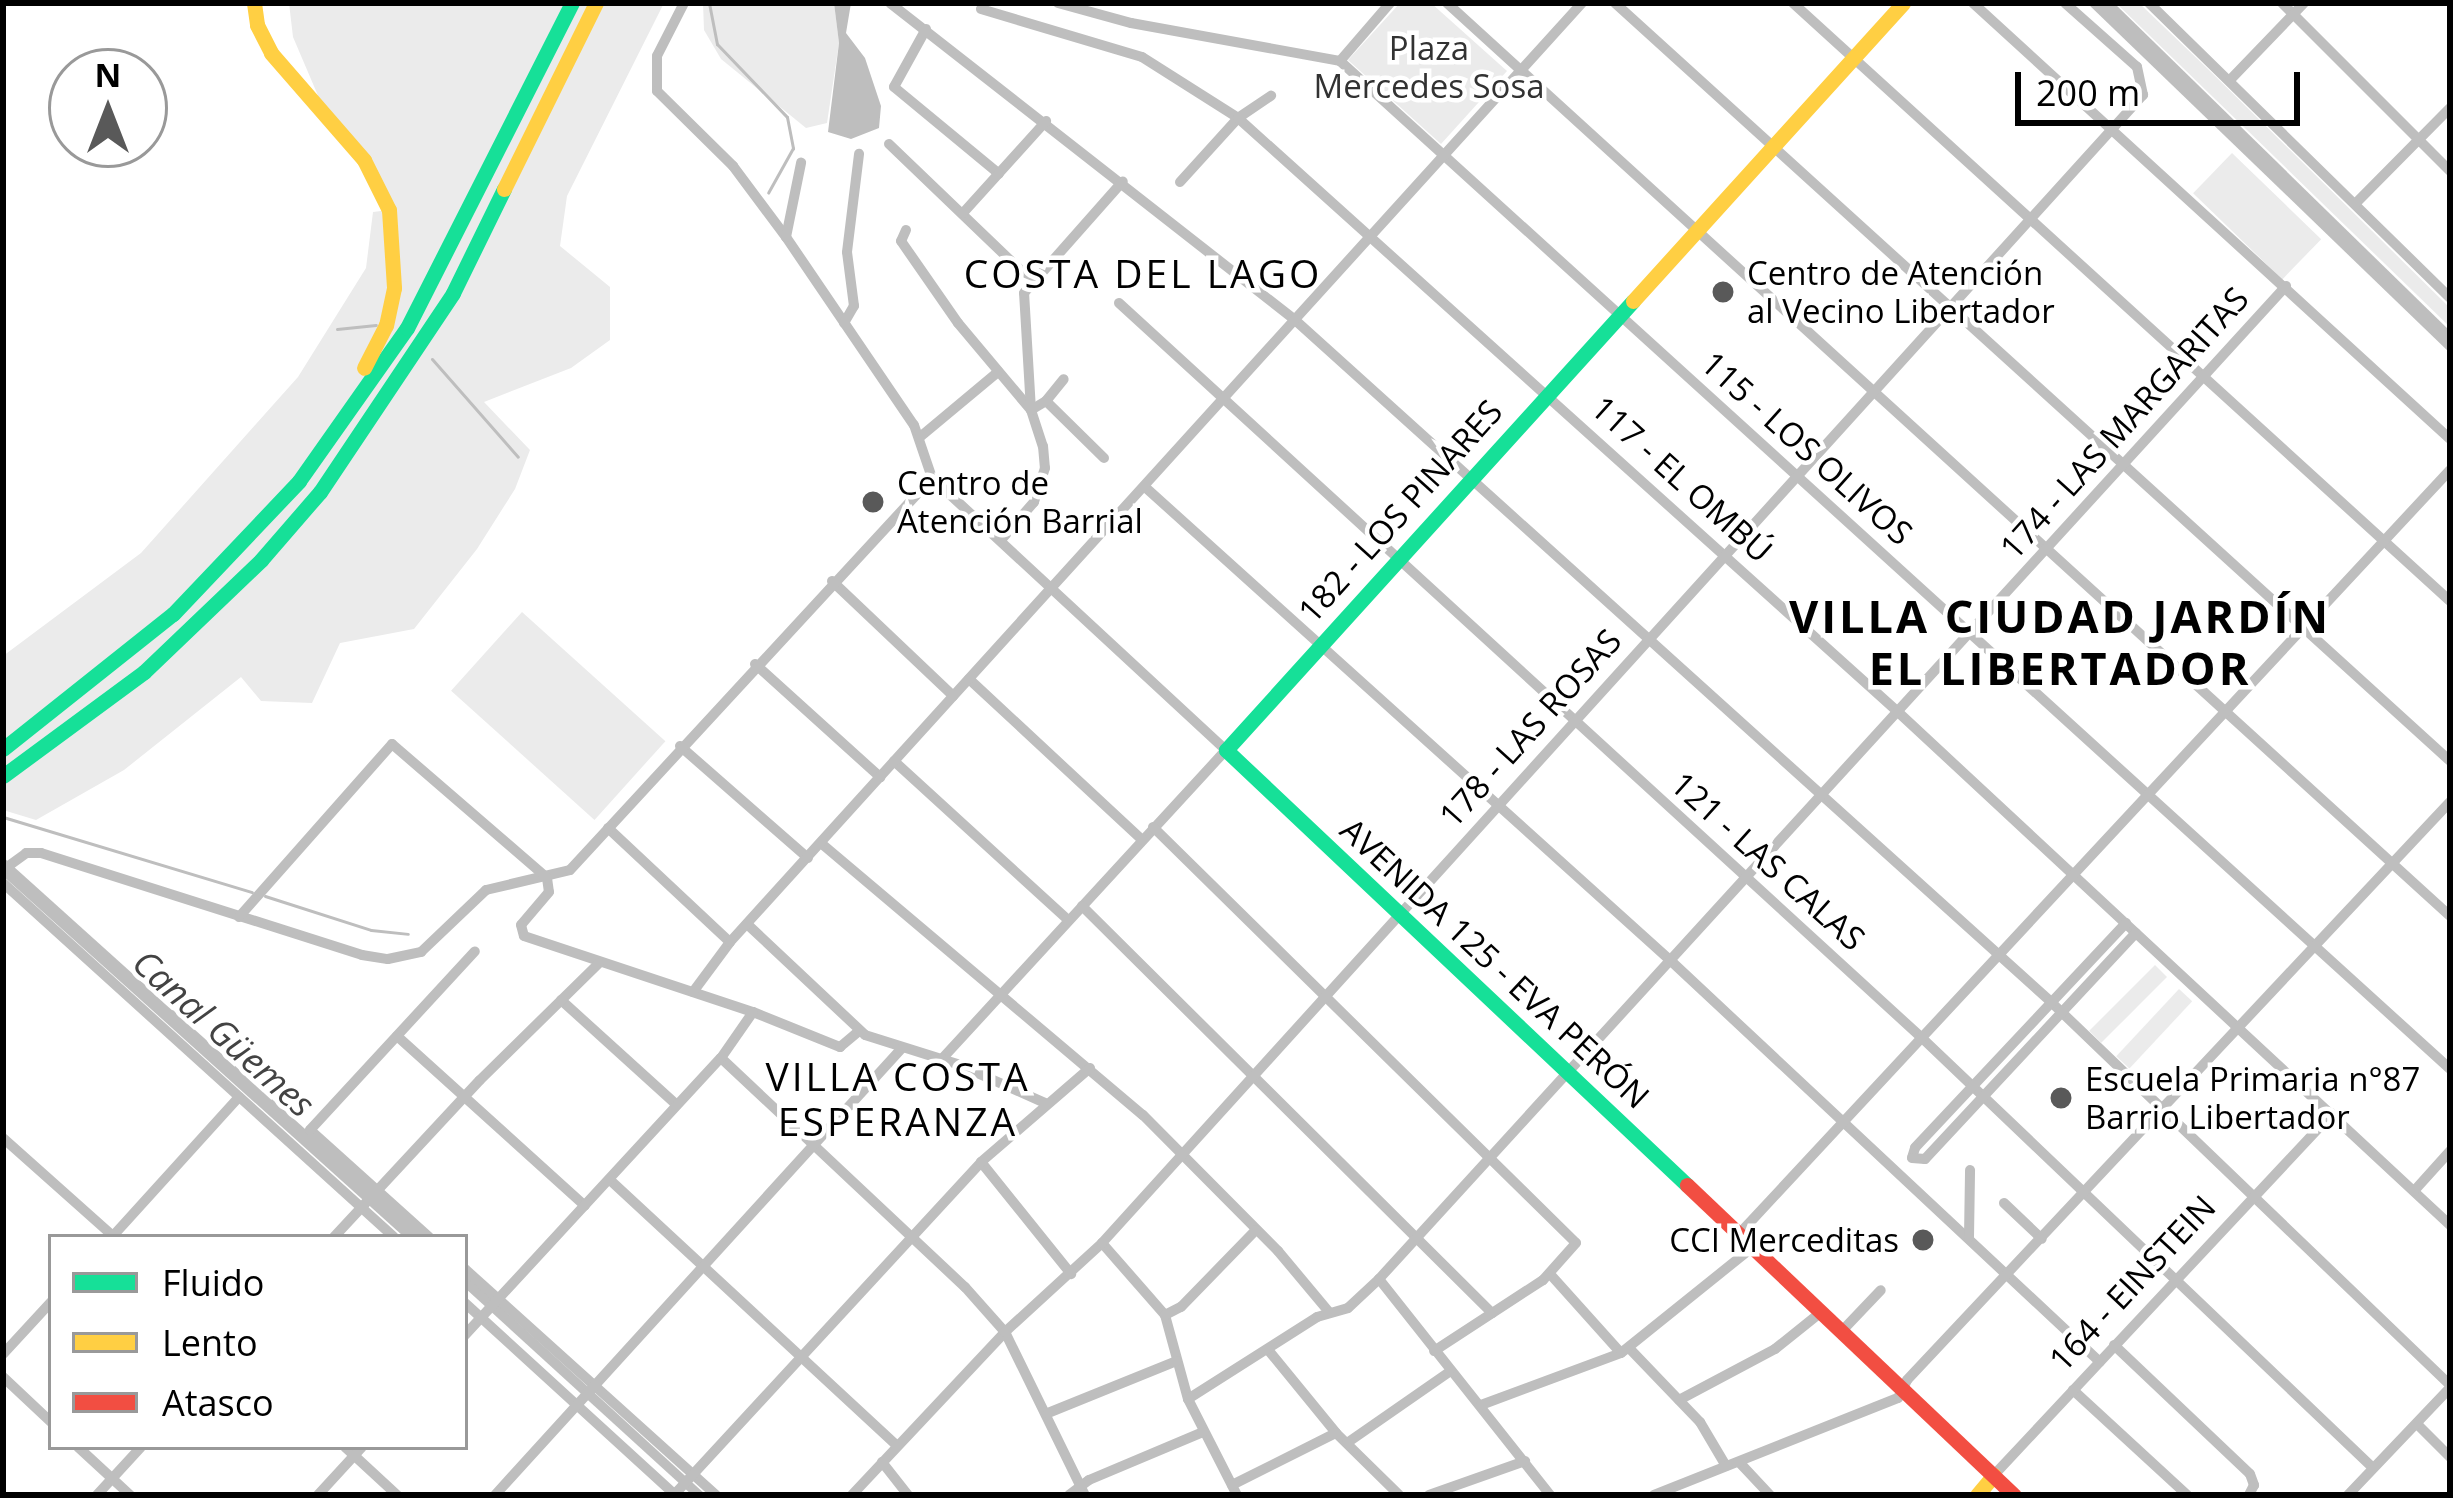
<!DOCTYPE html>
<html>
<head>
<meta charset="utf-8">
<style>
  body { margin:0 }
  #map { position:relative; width:2453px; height:1498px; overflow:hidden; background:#fff; font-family:"Open Sans",sans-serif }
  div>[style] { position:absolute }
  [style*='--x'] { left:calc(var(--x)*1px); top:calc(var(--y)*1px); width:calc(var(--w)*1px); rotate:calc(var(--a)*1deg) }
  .green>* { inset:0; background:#ebebeb; transform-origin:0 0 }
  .water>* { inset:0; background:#bebebe; transform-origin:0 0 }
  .stream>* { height:3px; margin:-1.5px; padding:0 1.5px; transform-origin:1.5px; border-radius:1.5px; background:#bebebe }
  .street>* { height:10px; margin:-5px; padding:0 5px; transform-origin:5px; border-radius:5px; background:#bebebe }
  .fast>* { height:15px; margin:-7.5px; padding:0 7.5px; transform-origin:7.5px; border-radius:7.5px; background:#16e098 }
  .slow>* { height:15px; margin:-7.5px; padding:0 7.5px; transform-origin:7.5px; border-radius:7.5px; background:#ffcf43 }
  .jam>* { height:15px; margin:-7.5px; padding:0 7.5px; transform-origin:7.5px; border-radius:7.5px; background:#f24e42 }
  .dots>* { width:33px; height:33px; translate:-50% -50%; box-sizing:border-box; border:6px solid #fff; border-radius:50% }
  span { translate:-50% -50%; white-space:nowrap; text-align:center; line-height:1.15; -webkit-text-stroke:9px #fff; paint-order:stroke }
  .park-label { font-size:33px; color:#323232 }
  .poi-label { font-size:33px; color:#000 }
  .left { translate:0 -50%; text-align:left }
  .right { translate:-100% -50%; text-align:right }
  .street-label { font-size:33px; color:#000 }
  .water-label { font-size:36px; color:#434343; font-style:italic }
  .quarter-label { font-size:39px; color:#000; letter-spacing:3px }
  .district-label { font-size:45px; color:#000; font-weight:700; letter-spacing:3px }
  .frame { position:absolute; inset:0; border:6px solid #000; pointer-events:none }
  .legend { position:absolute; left:48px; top:1234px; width:420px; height:216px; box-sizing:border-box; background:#fff; border:3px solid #999; margin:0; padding:15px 21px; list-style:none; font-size:36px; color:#000 }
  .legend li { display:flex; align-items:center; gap:24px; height:60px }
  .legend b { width:60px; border:3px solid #999 }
  .north { position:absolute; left:48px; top:48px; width:120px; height:120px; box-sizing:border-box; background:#fff; border:3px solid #999; border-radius:50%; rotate:0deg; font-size:33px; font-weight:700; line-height:48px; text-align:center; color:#000 }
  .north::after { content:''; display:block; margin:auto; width:42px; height:54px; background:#595959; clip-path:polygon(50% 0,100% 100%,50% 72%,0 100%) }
  .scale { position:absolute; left:2015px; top:72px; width:285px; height:54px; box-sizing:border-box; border:6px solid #000; border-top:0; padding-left:15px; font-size:36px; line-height:42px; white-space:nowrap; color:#000; -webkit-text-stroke:9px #fff; paint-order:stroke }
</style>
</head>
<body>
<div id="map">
  <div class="green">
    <i style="clip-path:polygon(289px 3px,664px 3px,567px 196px,560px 246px,610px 287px,610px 340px,571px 368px,484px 402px,530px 450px,515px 489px,477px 549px,414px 629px,340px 643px,312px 703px,261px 701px,241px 677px,124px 770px,36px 820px,3px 810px,3px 656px,141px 553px,298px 377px,366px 268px,373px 212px,389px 210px,325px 112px,293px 37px)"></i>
    <i style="clip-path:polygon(703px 3px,834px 3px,839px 43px,827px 123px,806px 128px,721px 59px,704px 30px)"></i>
    <i style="clip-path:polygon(1400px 3px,1431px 3px,1507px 71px,1441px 144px,1348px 60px)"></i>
    <i style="clip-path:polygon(2116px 3px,2139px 3px,2208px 69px,2450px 308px,2450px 327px)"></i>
    <i style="left:2232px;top:153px;width:124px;height:56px;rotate:44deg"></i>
    <i style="left:522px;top:612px;width:193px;height:106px;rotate:42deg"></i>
    <i style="left:2155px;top:965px;width:17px;height:93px;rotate:45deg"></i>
    <i style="left:2179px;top:989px;width:18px;height:92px;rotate:43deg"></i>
  </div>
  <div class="water">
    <i style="clip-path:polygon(834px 3px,851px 3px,846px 33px,865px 58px,881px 106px,879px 128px,851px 139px,828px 132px,839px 43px)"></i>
    <i style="clip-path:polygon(2087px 3px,2114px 3px,2450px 331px,2450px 353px)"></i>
    <i style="left:3px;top:857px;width:567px;height:14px;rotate:42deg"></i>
    <i style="clip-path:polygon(465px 1274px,706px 1495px,692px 1495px,465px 1288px)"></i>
  </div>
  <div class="stream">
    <i style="--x:709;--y:3;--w:42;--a:79"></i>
    <i style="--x:717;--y:44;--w:101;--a:46.2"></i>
    <i style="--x:787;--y:117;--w:32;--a:79"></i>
    <i style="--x:793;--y:148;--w:51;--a:119.1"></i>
    <i style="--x:337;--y:329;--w:39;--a:-6"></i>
    <i style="--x:432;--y:359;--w:130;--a:48.7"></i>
    <i style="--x:3;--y:817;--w:260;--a:16.8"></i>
    <i style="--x:265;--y:896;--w:111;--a:17.8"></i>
    <i style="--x:371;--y:930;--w:37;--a:6"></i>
  </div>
  <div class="street">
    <i style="--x:684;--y:3;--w:59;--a:117"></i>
    <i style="--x:657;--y:56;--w:35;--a:90"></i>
    <i style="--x:657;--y:91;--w:107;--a:44.6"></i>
    <i style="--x:733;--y:166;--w:89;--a:53.3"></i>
    <i style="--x:786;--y:237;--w:227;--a:55.8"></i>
    <i style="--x:914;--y:425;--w:56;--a:71.2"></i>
    <i style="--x:890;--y:3;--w:514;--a:38.05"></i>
    <i style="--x:1295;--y:320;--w:1018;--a:42.05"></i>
    <i style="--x:2051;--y:1002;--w:553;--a:43.83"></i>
    <i style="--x:1058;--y:3;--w:76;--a:15.3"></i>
    <i style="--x:1131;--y:23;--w:212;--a:10.3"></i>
    <i style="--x:1340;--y:61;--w:1499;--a:42.24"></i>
    <i style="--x:1447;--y:3;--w:1356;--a:42.31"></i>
    <i style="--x:1615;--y:3;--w:1128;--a:42.23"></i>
    <i style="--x:1793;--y:3;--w:888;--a:42.31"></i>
    <i style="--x:1973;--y:3;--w:646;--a:42.43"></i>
    <i style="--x:2149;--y:3;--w:421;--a:44.4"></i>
    <i style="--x:2282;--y:3;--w:238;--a:45"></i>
    <i style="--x:981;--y:9;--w:168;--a:16.6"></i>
    <i style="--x:1142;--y:57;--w:114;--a:32.4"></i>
    <i style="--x:1238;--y:118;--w:888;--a:41.99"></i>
    <i style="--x:1898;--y:712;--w:754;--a:42.9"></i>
    <i style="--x:926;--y:29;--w:66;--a:118.9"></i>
    <i style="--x:894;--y:87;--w:136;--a:39.6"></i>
    <i style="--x:1340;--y:61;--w:77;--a:-49.2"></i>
    <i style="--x:2230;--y:80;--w:107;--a:-46.1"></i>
    <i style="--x:889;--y:144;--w:197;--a:43.8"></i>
    <i style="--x:1180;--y:182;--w:86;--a:-47.8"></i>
    <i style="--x:1238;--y:118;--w:40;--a:-34"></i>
    <i style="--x:2355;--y:204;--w:135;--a:-45.3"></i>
    <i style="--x:963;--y:213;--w:124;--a:-47.9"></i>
    <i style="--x:906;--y:230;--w:12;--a:114"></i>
    <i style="--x:901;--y:241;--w:100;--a:55.2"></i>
    <i style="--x:958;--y:323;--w:114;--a:50"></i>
    <i style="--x:1031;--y:410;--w:38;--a:72"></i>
    <i style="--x:1043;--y:446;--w:22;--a:85"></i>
    <i style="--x:1045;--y:468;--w:36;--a:108"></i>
    <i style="--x:1034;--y:502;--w:50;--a:131"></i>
    <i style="--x:786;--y:237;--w:76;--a:-78.5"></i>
    <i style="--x:1119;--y:303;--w:1089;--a:42.47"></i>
    <i style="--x:1922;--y:1038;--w:623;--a:43.63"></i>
    <i style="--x:844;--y:323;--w:20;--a:-60"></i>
    <i style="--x:854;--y:306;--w:54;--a:-97.4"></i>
    <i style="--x:847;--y:252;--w:99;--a:-83"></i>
    <i style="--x:1046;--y:401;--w:28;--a:-51"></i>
    <i style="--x:920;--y:437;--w:102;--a:-39.8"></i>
    <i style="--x:1104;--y:458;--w:81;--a:-135.5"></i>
    <i style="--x:1046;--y:401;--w:17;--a:149"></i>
    <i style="--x:1031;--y:410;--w:117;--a:-93.4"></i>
    <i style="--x:1024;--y:293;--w:149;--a:-48.5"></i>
    <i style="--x:932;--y:478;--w:401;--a:42.8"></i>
    <i style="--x:1226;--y:750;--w:420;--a:132.6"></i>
    <i style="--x:1145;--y:487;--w:708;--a:42.02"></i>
    <i style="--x:1671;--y:961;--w:587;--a:43.07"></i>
    <i style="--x:832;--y:581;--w:167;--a:43.5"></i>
    <i style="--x:755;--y:664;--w:169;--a:42.1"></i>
    <i style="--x:969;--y:679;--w:236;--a:42.9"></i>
    <i style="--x:680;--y:746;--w:170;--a:41.2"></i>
    <i style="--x:894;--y:761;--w:236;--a:42.4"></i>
    <i style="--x:1153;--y:827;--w:593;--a:44.52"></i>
    <i style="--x:1576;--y:1243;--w:50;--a:131.7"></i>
    <i style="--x:1543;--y:1280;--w:130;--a:146.9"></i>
    <i style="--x:608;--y:828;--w:167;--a:43.1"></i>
    <i style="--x:822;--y:844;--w:420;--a:40.2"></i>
    <i style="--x:1143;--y:1115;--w:192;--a:45.2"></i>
    <i style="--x:1278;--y:1251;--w:80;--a:50.1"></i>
    <i style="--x:3;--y:870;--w:29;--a:-36"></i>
    <i style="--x:26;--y:853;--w:15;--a:0"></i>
    <i style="--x:41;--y:853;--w:337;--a:17.6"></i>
    <i style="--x:362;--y:955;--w:26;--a:9"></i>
    <i style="--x:388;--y:959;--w:34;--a:-12"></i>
    <i style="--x:421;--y:952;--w:90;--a:-43.6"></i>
    <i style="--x:486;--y:890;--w:86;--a:-13.4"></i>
    <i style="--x:570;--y:870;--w:534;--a:-47.28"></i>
    <i style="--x:547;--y:878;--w:14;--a:82"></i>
    <i style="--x:549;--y:892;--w:43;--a:130.3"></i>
    <i style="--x:521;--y:925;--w:11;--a:75"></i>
    <i style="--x:524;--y:936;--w:241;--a:18.4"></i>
    <i style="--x:753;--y:1012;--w:94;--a:21.9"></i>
    <i style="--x:840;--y:1047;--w:25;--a:-40"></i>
    <i style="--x:3;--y:883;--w:527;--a:42.16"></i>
    <i style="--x:1082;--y:906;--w:578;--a:44.79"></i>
    <i style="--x:239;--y:917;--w:231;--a:-48.5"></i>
    <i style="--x:392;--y:744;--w:205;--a:40.8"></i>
    <i style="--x:2126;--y:923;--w:308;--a:133.2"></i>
    <i style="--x:1915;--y:1148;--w:10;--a:107"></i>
    <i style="--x:1912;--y:1158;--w:13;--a:4"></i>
    <i style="--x:1925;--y:1159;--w:309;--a:-47"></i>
    <i style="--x:747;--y:924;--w:162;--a:43.2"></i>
    <i style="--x:865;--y:1035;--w:96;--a:17.5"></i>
    <i style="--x:957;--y:1064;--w:96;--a:23.9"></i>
    <i style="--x:693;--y:992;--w:62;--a:-53.5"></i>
    <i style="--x:730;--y:942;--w:1268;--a:-47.78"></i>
    <i style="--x:561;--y:1000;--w:156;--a:42.2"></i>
    <i style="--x:397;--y:1036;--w:253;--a:42.1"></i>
    <i style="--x:721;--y:1058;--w:335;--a:43.2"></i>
    <i style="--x:965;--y:1287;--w:60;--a:48.4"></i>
    <i style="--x:1005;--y:1332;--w:182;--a:63.9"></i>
    <i style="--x:3;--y:1138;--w:149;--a:41.7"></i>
    <i style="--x:981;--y:1162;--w:144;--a:51.2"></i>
    <i style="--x:610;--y:1180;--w:391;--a:42.8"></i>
    <i style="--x:2414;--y:1191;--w:54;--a:-48"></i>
    <i style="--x:2004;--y:1203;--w:52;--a:43.5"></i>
    <i style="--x:1740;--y:1233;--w:1042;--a:-47.06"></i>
    <i style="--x:112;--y:1237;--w:189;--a:-47.8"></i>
    <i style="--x:334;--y:1237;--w:214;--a:-47.1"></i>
    <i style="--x:480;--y:1080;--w:167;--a:-44.5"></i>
    <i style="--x:429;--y:1237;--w:160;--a:-138"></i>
    <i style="--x:310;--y:1130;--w:243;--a:-47.3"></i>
    <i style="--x:1969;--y:1237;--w:67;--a:-89.1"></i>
    <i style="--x:1102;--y:1243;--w:96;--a:48.8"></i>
    <i style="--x:1165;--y:1315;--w:87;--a:74.7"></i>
    <i style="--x:1188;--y:1399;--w:108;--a:63"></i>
    <i style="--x:465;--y:1269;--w:338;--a:42"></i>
    <i style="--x:1550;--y:1274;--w:106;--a:48.1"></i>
    <i style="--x:1379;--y:1279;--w:275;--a:51.6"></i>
    <i style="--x:465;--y:1303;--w:285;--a:42.4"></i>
    <i style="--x:1165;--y:1315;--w:18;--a:-27"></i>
    <i style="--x:1181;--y:1307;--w:107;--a:-45.8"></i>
    <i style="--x:1840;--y:1333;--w:59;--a:-46.4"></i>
    <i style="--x:465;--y:1335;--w:377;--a:-47.3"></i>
    <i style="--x:721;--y:1058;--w:56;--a:-55.2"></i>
    <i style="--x:2114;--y:1345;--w:187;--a:43.5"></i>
    <i style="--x:2250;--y:1474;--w:12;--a:70"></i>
    <i style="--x:2254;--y:1485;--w:11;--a:117"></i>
    <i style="--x:1629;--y:1348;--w:103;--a:46.2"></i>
    <i style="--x:1700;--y:1422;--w:51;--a:59.4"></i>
    <i style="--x:1269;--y:1351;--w:106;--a:50.7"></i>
    <i style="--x:1336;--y:1433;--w:88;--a:44.5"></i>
    <i style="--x:3;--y:1354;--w:71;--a:-47.3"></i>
    <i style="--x:3;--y:1377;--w:66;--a:43.2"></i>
    <i style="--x:2073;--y:1390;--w:155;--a:42.6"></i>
    <i style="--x:1188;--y:1399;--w:153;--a:-32.4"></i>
    <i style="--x:1317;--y:1317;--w:32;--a:-16"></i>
    <i style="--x:1348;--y:1308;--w:42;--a:-43.1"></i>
    <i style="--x:1379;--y:1279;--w:1345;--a:-47.59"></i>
    <i style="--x:1679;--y:1400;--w:109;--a:-28"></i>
    <i style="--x:1775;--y:1349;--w:58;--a:-38.7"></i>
    <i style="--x:1481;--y:1405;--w:149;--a:-20.4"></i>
    <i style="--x:1621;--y:1353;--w:169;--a:-38.8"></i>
    <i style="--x:1048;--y:1413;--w:139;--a:-22"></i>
    <i style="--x:2417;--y:1424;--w:47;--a:45"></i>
    <i style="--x:1347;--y:1443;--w:124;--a:-34.8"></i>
    <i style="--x:78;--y:1447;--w:71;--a:42.7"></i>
    <i style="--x:345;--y:1447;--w:71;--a:42.7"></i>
    <i style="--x:882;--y:1462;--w:42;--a:51.8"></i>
    <i style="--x:1739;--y:1462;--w:45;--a:46.8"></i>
    <i style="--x:1994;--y:1475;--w:495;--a:-46.9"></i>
    <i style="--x:1232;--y:1485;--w:116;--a:-26.6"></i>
    <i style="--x:97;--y:1495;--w:65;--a:-47.5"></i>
    <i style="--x:318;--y:1495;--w:65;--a:-47.5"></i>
    <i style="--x:495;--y:1495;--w:605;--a:-47.68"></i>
    <i style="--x:674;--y:1495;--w:453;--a:-47.3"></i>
    <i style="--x:981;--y:1162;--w:144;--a:-40.8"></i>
    <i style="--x:852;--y:1495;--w:224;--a:-46.8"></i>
    <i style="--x:1005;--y:1332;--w:132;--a:-42.5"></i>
    <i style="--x:1102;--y:1243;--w:1550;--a:-47.8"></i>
    <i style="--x:2143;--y:95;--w:29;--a:-102"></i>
    <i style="--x:2137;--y:67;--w:96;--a:-138.4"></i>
    <i style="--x:1069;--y:1495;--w:25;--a:-37"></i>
    <i style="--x:1089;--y:1480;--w:124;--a:-22.8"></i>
    <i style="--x:1429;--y:1495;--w:102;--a:-19.5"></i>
    <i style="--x:1654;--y:1495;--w:263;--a:-21.7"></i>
    <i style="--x:1898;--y:1398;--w:20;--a:-63"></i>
    <i style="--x:1907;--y:1380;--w:793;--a:-46.79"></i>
    <i style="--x:2348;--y:1495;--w:148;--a:-46.4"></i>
  </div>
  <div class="fast">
    <i style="--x:1633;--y:301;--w:606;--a:132.19"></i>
    <i style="--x:1226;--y:750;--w:634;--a:43.34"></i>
    <i style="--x:3;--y:749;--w:217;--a:-38.5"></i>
    <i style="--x:173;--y:614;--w:183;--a:-46.5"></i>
    <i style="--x:299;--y:481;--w:187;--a:-54.8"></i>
    <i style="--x:407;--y:328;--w:364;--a:-63.1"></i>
    <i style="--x:3;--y:776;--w:175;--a:-36.4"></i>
    <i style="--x:144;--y:672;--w:162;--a:-43.7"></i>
    <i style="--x:261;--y:560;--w:90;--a:-49.1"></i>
    <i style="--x:320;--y:492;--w:239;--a:-56.2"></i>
    <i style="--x:453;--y:293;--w:116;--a:-63.9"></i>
  </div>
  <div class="slow">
    <i style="--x:254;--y:3;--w:22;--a:82"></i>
    <i style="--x:257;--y:25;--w:31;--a:63"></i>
    <i style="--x:271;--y:53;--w:142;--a:49"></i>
    <i style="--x:364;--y:160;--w:56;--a:63.4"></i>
    <i style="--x:389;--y:210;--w:78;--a:86.3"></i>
    <i style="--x:394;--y:288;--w:38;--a:102"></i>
    <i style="--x:386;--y:325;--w:48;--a:117.1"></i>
    <i style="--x:504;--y:189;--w:208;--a:-63.7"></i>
    <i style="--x:1633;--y:301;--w:402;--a:-47.8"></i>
    <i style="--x:1977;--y:1495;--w:26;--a:-50"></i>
  </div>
  <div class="jam">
    <i style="--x:1687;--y:1185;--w:451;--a:43.5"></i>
  </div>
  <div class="dots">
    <i style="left:1723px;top:292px;background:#595959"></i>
    <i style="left:873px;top:502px;background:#595959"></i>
    <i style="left:2061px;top:1098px;background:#595959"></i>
    <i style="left:1923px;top:1240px;background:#595959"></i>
  </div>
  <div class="park-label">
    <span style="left:1429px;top:67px">Plaza<br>Mercedes Sosa</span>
  </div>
  <div class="poi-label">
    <span class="left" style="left:1747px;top:292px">Centro de Atención<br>al Vecino Libertador</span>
    <span class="left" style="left:897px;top:502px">Centro de<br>Atención Barrial</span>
    <span class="left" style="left:2085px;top:1098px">Escuela Primaria n°87<br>Barrio Libertador</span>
    <span class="right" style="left:1899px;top:1240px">CCI Merceditas</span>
  </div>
  <div class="street-label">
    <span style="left:2124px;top:423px;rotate:-48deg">174 - LAS MARGARITAS</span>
    <span style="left:1807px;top:448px;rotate:42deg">115 - LOS OLIVOS</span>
    <span style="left:1682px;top:479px;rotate:42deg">117 - EL OMBÚ</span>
    <span style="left:1400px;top:511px;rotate:-48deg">182 - LOS PINARES</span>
    <span style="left:1530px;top:728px;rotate:-48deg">178 - LAS ROSAS</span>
    <span style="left:1768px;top:861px;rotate:42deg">121 - LAS CALAS</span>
    <span style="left:1495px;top:963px;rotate:43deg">AVENIDA 125 - EVA PERÓN</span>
    <span style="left:2132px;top:1283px;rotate:-47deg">164 - EINSTEIN</span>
  </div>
  <div class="water-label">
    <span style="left:224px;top:1033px;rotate:42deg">Canal Güemes</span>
  </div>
  <div class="quarter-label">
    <span style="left:1143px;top:273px">COSTA DEL LAGO</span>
    <span style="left:898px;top:1099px">VILLA COSTA<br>ESPERANZA</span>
  </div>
  <div class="district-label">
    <span style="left:2060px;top:642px">VILLA CIUDAD JARDÍN<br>EL LIBERTADOR</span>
  </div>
  <div class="frame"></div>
  <ul class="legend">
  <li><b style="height:15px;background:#16e098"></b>Fluido</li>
  <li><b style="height:15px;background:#ffcf43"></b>Lento</li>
  <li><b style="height:15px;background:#f24e42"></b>Atasco</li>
  </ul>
  <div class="north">N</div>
  <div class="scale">200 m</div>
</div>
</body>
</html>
